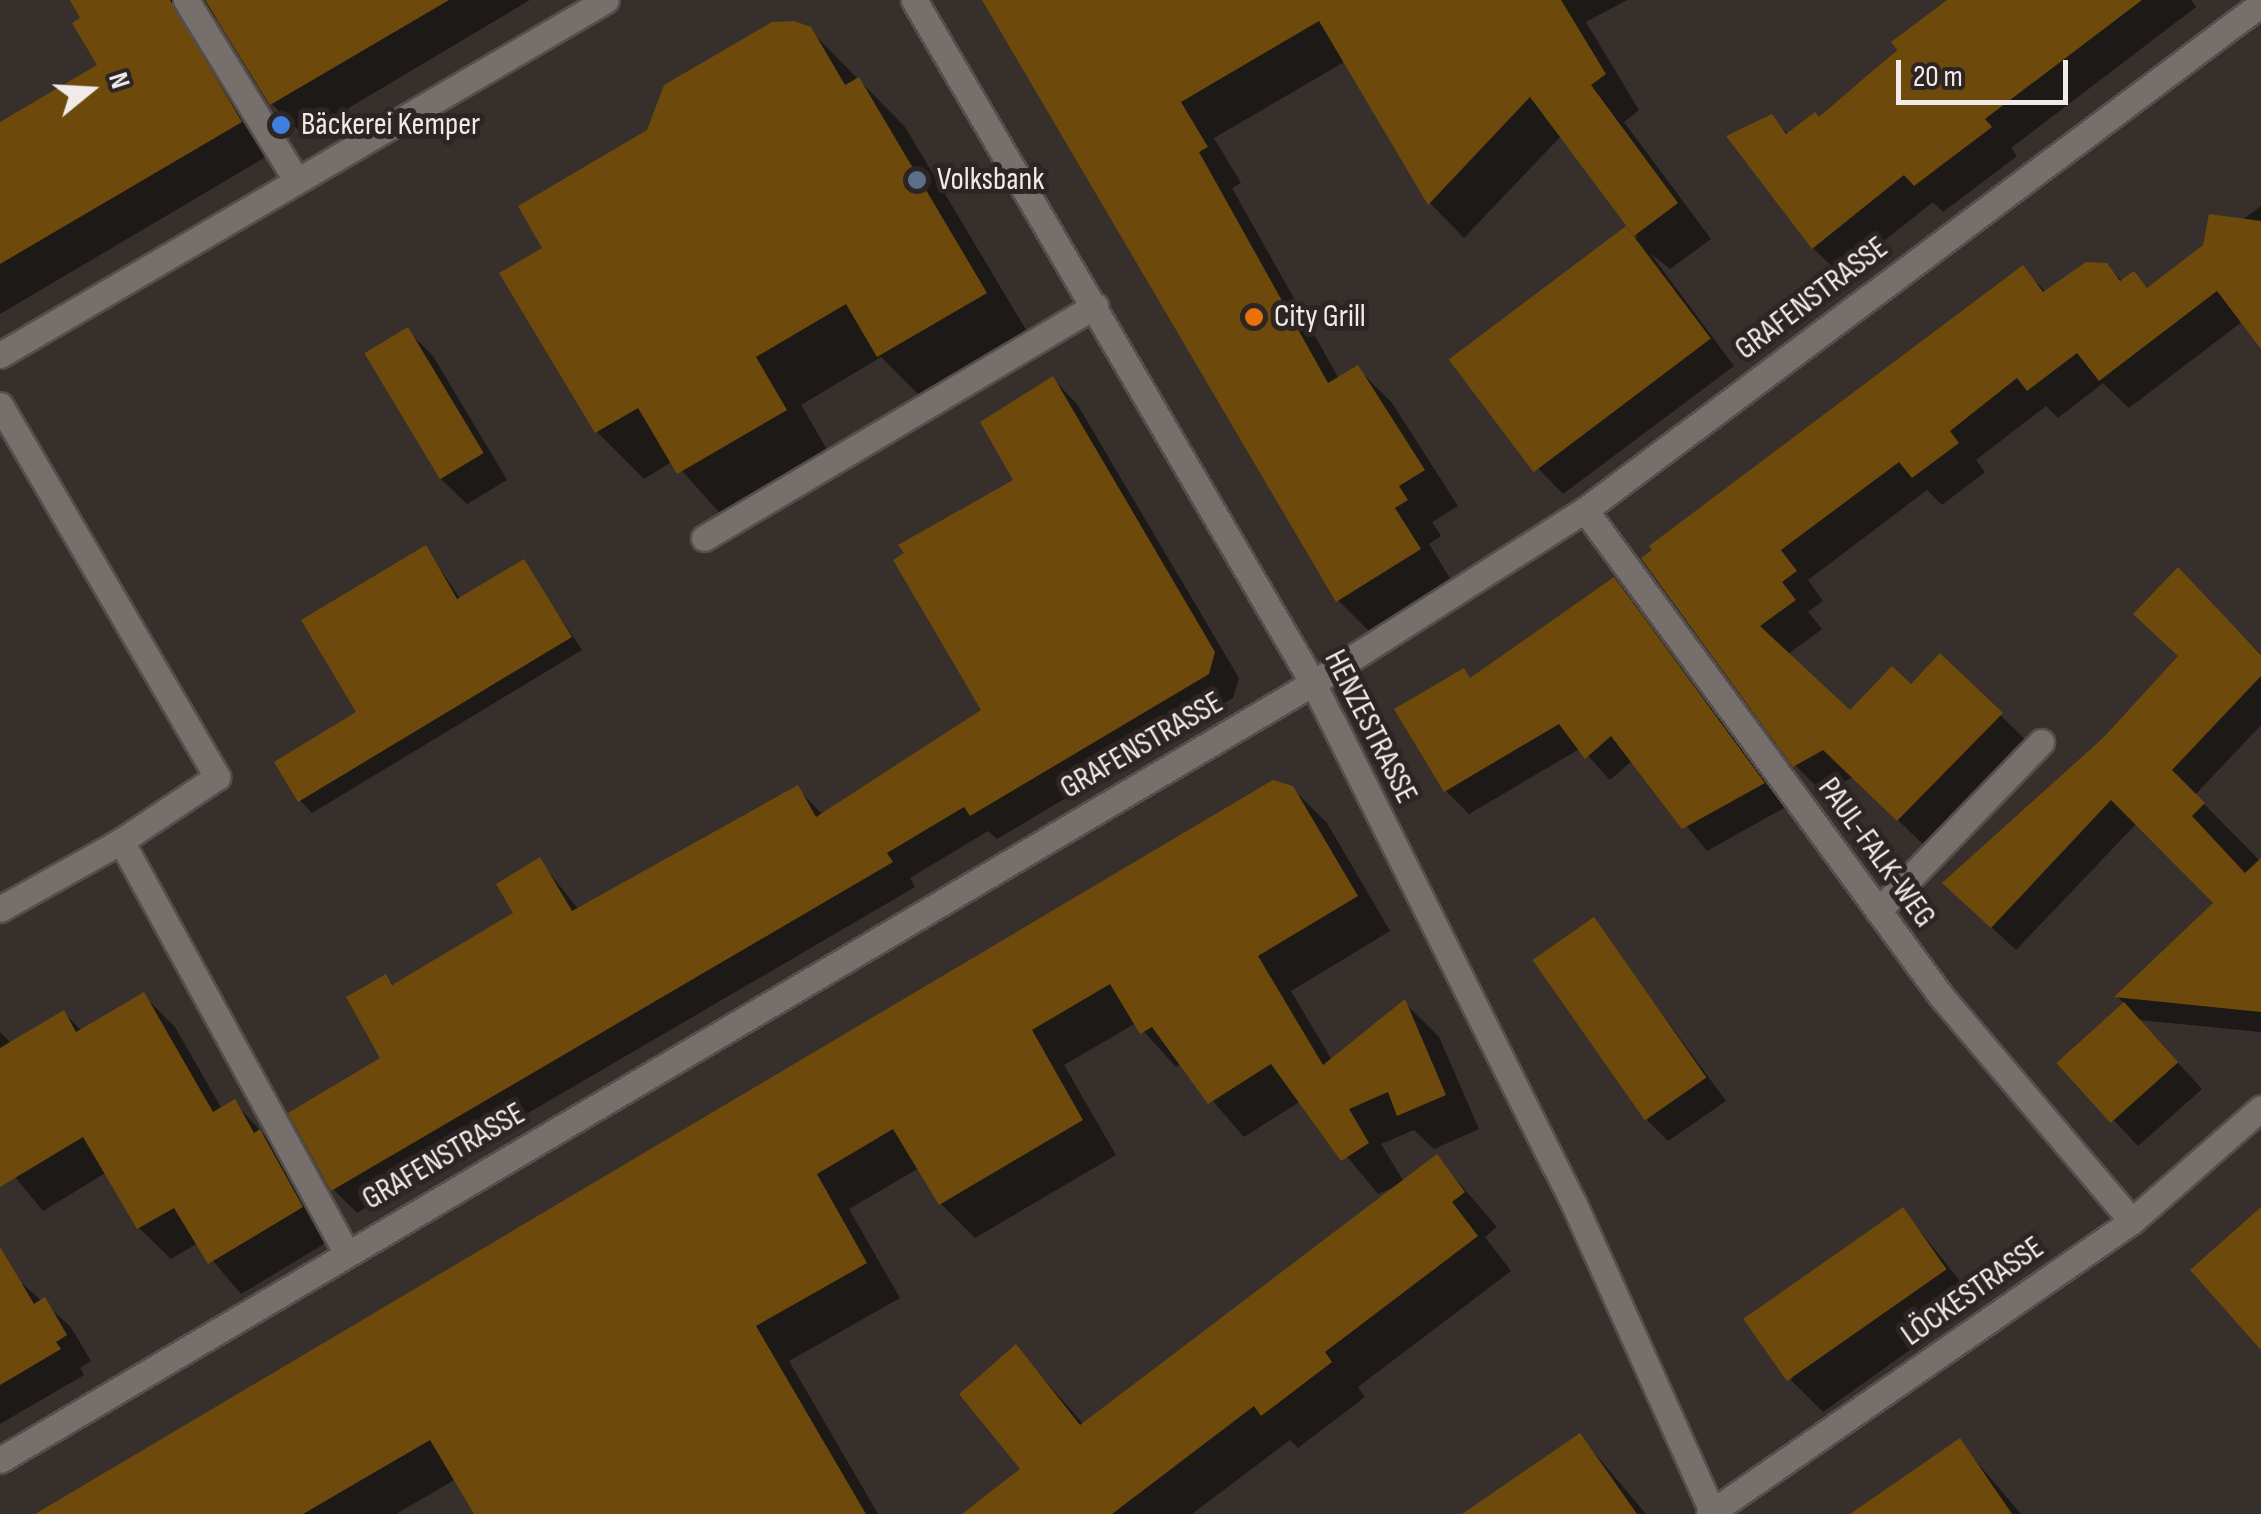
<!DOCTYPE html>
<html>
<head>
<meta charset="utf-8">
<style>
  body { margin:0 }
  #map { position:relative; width:2261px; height:1514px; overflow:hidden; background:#362f2c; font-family:"Sofia Sans Condensed",sans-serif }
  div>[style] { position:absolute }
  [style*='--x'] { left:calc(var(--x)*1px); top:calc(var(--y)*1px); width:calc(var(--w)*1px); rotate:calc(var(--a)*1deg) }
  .shadow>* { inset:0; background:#0007 }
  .building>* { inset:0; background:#6d4a0c; transform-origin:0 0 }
  .roads { filter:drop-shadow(2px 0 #544e4c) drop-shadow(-2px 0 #544e4c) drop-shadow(0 2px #544e4c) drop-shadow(0 -2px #544e4c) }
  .service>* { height:25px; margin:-12.5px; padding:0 12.5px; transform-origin:12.5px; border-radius:12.5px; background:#766f6b }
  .minor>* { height:25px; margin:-12.5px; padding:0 12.5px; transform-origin:12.5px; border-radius:12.5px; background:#766f6b }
  .tertiary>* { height:25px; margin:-12.5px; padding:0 12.5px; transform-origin:12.5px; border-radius:12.5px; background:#766f6b }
  .dots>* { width:28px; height:28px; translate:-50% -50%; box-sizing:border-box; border:5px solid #2c2523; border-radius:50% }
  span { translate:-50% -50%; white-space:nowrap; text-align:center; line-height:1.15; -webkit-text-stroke:10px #2c2523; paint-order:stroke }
  .poi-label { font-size:32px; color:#f0ebe9 }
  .left { translate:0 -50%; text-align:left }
  .street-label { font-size:32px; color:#f0ebe9 }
  .north { position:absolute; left:40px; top:40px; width:100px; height:100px; -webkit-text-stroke:8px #2c2523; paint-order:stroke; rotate:72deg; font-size:28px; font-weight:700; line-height:40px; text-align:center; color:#f0ebe9 }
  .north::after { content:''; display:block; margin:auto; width:35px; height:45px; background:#f0ebe9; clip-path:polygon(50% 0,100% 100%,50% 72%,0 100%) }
  .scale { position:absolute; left:1896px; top:60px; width:172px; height:45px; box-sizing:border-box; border:5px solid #f0ebe9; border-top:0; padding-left:12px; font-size:30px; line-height:35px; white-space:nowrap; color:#f0ebe9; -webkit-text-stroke:8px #2c2523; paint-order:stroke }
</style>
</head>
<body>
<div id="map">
  <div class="shadow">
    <i style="clip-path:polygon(73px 0,530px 0,303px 135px,272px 104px,220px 19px,207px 16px,271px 154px,0 314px,0 124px,100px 66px)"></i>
    <i style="clip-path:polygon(985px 0,1627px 0,1586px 22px,1639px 110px,1624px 122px,1711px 239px,1670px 269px,1650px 253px,1734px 366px,1563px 494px,1538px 468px,1637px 236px,1562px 135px,1464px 238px,1430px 203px,1346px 61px,1214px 138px,1241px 183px,1232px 188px,1339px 379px,1357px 368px,1392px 403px,1458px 506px,1432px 522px,1441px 536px,1429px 544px,1454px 585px,1373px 635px,1338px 600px)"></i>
    <i style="clip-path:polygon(1951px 0,2191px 0,2196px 7px,2011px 148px,2017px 156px,1943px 212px,1933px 202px,1841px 275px,1813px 248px,1771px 117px,1789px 135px,1819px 120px)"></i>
    <i style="clip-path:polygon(809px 29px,905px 127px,1032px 340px,926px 402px,881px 357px,801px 405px,832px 458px,726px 520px,673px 461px,644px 479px,597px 432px,546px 248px,649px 132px)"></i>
    <i style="clip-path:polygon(2261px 206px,2261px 340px,2243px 321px,2129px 408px,2103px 383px,2058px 418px,2046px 406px,1976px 460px,1985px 472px,1942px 505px,1927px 490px,1808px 580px,1823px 601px,1808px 612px,1822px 629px,1787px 655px,1850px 713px,1911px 687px,1940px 657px,2029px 743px,1927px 848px,1853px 777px,1823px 793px,1795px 765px,1644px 559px,2022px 269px,2047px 293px,2106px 265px,2123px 282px,2134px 274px,2149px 290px)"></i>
    <i style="clip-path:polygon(407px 330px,433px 356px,507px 480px,467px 504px,441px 479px)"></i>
    <i style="clip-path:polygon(1053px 379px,1077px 404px,1239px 678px,1233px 698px,997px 839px,988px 831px,910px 878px,915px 887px,357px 1213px,333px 1189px,383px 1059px,385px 977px,395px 986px,516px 914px,539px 860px,579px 910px,797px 788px,823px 815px,985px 710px,1017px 481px)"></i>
    <i style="clip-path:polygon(426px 548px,461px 600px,523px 562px,582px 650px,312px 813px,300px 800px,359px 713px)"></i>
    <i style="clip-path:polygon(2178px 570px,2261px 654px,2261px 725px,2195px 795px,2261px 862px,2261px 1032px,2139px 1020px,2202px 1089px,2138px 1146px,2060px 1063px,2125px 1004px,2118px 997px,2216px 903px,2137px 823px,2016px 950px,1969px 906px,2181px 657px)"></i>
    <i style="clip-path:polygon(1614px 580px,1786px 807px,1707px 851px,1633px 760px,1610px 780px,1581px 748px,1469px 814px,1446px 791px,1472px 680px)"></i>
    <i style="clip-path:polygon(1292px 788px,1327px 823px,1390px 931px,1291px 991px,1332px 1060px,1405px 1003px,1439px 1037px,1479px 1129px,1434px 1149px,1414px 1130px,1381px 1144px,1404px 1182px,1437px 1157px,1497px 1227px,1485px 1237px,1511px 1271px,1358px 1387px,1365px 1397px,1298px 1448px,1290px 1440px,1192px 1514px,966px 1514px,1023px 1469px,1016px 1347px,1084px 1425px,1403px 1183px,1378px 1194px,1301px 1101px,1244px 1137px,1181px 1064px,1176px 1067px,1136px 1023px,1064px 1065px,1116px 1155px,975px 1238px,941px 1204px,919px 1168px,849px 1209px,900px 1298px,789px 1361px,878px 1514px,477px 1514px,456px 1479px,396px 1514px,39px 1514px)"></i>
    <i style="clip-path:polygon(1593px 920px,1726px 1101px,1668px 1141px,1645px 1118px)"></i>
    <i style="clip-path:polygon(143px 995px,175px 1027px,222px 1109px,234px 1102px,291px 1164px,329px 1241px,241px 1294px,198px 1243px,171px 1259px,139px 1228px,107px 1172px,43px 1211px,0 1159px,0 1032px,12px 1044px,64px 1013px,82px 1031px)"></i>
    <i style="clip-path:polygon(1903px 1210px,1977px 1302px,1823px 1412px,1791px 1380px)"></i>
    <i style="clip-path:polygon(16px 1278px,70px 1326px,91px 1361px,80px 1368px,84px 1375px,0 1424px,0 1288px)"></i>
    <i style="clip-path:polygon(1580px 1436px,1646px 1514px,1468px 1514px)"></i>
    <i style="clip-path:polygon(1959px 1441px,2021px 1514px,1855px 1514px)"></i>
  </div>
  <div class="building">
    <i style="clip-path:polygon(70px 0,170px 0,242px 122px,0 264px,0 122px,97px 65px,72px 23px,80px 18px)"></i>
    <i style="clip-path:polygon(205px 0,449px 0,270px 105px)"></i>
    <i style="clip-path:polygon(982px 0,1561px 0,1606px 74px,1591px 85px,1678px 203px,1634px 236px,1530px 97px,1428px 205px,1319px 21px,1181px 102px,1208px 147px,1199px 152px,1328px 383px,1358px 365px,1425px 470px,1399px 486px,1408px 500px,1395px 508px,1421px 549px,1336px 602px)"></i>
    <i style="clip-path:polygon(1947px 0,2142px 0,1985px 119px,1992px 127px,1914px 186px,1904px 175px,1812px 249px,1726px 136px,1772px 114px,1786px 134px,1815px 112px,1819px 117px,1897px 50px,1891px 42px)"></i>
    <i style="clip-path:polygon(794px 21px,811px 27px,845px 85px,859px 77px,987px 293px,877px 357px,846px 304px,756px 357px,787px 410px,677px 474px,638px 408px,595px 433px,499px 273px,542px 248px,518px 206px,647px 130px,664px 85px,772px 22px)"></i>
    <i style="clip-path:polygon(2209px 214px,2261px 221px,2261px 349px,2217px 291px,2099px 381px,2077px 353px,2027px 391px,2017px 378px,1950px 431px,1959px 443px,1912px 478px,1899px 462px,1781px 550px,1797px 571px,1782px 582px,1796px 600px,1760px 626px,1850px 710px,1892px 666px,1911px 684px,1940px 653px,2003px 713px,1897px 821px,1823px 750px,1793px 767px,1641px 558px,1652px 550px,1649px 546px,2023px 265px,2043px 292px,2086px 262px,2107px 263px,2120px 281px,2134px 271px,2147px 288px,2203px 245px)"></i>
    <i style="left:1626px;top:226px;width:141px;height:222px;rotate:53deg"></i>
    <i style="left:408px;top:327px;width:147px;height:51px;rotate:59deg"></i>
    <i style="clip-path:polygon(1053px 376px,1215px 652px,1209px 674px,970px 816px,964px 807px,887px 853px,893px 862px,331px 1191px,288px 1113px,380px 1058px,346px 997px,386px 974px,392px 985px,513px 913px,496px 884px,540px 857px,572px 911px,798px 785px,816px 817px,981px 710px,893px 560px,904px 553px,898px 545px,1013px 480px,980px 422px)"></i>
    <i style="clip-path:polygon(426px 545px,457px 599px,524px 559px,572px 637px,298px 802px,274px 762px,356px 712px,301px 620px)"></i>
    <i style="clip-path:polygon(2178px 567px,2261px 655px,2261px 676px,2172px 770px,2205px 803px,2192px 816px,2245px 873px,2261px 858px,2261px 1012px,2114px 997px,2213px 903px,2111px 800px,1991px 928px,1942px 883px,2104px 737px,2178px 656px,2133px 614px)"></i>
    <i style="clip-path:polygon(1614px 577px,1765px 783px,1682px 829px,1611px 736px,1585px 759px,1559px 724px,1444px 792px,1394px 709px,1464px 668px,1470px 678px)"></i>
    <i style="clip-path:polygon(1273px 780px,1293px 786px,1358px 896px,1258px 956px,1323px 1065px,1405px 999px,1446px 1095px,1397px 1116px,1388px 1092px,1349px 1109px,1369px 1143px,1341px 1161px,1271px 1064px,1208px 1104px,1152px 1027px,1140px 1034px,1110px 984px,1032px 1030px,1083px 1120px,939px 1205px,893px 1129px,817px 1174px,867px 1263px,756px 1326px,866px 1514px,474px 1514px,430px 1440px,303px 1514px,35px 1514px)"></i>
    <i style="left:1594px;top:917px;width:196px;height:75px;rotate:55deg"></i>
    <i style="clip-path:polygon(144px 992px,213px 1112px,235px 1099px,254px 1133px,260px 1129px,303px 1207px,208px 1264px,174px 1208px,137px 1229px,83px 1137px,0 1187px,0 1048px,64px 1010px,76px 1032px)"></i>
    <i style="left:2124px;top:1002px;width:81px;height:91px;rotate:48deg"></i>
    <i style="clip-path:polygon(1437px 1154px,1465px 1192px,1452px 1202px,1478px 1236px,1325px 1352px,1332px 1362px,1261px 1416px,1254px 1406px,1112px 1514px,962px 1514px,1020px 1469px,959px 1394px,1016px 1344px,1080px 1425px)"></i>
    <i style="left:1903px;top:1207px;width:76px;height:195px;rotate:55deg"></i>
    <i style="clip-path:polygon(2261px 1207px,2261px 1350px,2190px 1270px)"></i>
    <i style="clip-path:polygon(0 1247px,34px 1304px,45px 1297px,67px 1335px,56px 1342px,61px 1349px,0 1385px)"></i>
    <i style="clip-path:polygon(1580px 1433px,1637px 1514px,1462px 1514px)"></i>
    <i style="clip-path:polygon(1960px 1438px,2012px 1514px,1850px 1514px)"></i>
  </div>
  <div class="roads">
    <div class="service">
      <i style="--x:186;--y:0;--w:212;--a:58.5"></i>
      <i style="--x:0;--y:405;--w:431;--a:59.7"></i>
      <i style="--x:217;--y:777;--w:115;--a:146.3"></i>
      <i style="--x:121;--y:841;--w:469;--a:61.3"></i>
      <i style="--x:704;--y:538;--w:455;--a:-30.7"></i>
      <i style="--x:0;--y:909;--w:139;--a:-29.3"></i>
      <i style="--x:1878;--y:911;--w:235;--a:-46"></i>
    </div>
    <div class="minor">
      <i style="--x:914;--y:0;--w:791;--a:59.71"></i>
      <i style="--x:1313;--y:683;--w:583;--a:63.39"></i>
      <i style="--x:1574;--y:1204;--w:340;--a:65.8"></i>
      <i style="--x:1585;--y:510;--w:602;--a:53.78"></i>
      <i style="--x:1941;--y:996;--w:295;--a:49.7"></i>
      <i style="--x:0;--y:1460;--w:1526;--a:-30.62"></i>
      <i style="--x:1313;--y:683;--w:322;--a:-32.5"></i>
      <i style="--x:1585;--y:510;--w:844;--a:-36.82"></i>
      <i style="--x:1709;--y:1514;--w:515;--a:-34.71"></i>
      <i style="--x:2132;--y:1221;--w:171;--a:-41.2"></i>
    </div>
    <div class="tertiary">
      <i style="--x:0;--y:355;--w:702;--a:-30.36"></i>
    </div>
  </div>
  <div class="dots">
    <i style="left:281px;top:125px;background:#3f7fe0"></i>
    <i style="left:917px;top:180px;background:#5c6f8a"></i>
    <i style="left:1254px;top:317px;background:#e8710a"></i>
  </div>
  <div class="poi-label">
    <span class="left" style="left:301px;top:125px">Bäckerei Kemper</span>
    <span class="left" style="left:937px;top:180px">Volksbank</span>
    <span class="left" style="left:1274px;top:317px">City Grill</span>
  </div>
  <div class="street-label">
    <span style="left:1812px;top:299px;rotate:-37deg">GRAFENSTRASSE</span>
    <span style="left:1370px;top:727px;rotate:63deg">HENZESTRASSE</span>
    <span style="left:1142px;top:746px;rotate:-30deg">GRAFENSTRASSE</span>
    <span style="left:1876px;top:853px;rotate:54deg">PAUL-FALK-WEG</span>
    <span style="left:444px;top:1157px;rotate:-30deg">GRAFENSTRASSE</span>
    <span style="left:1973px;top:1292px;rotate:-35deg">LÖCKESTRASSE</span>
  </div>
  <div class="north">N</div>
  <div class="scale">20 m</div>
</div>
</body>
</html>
